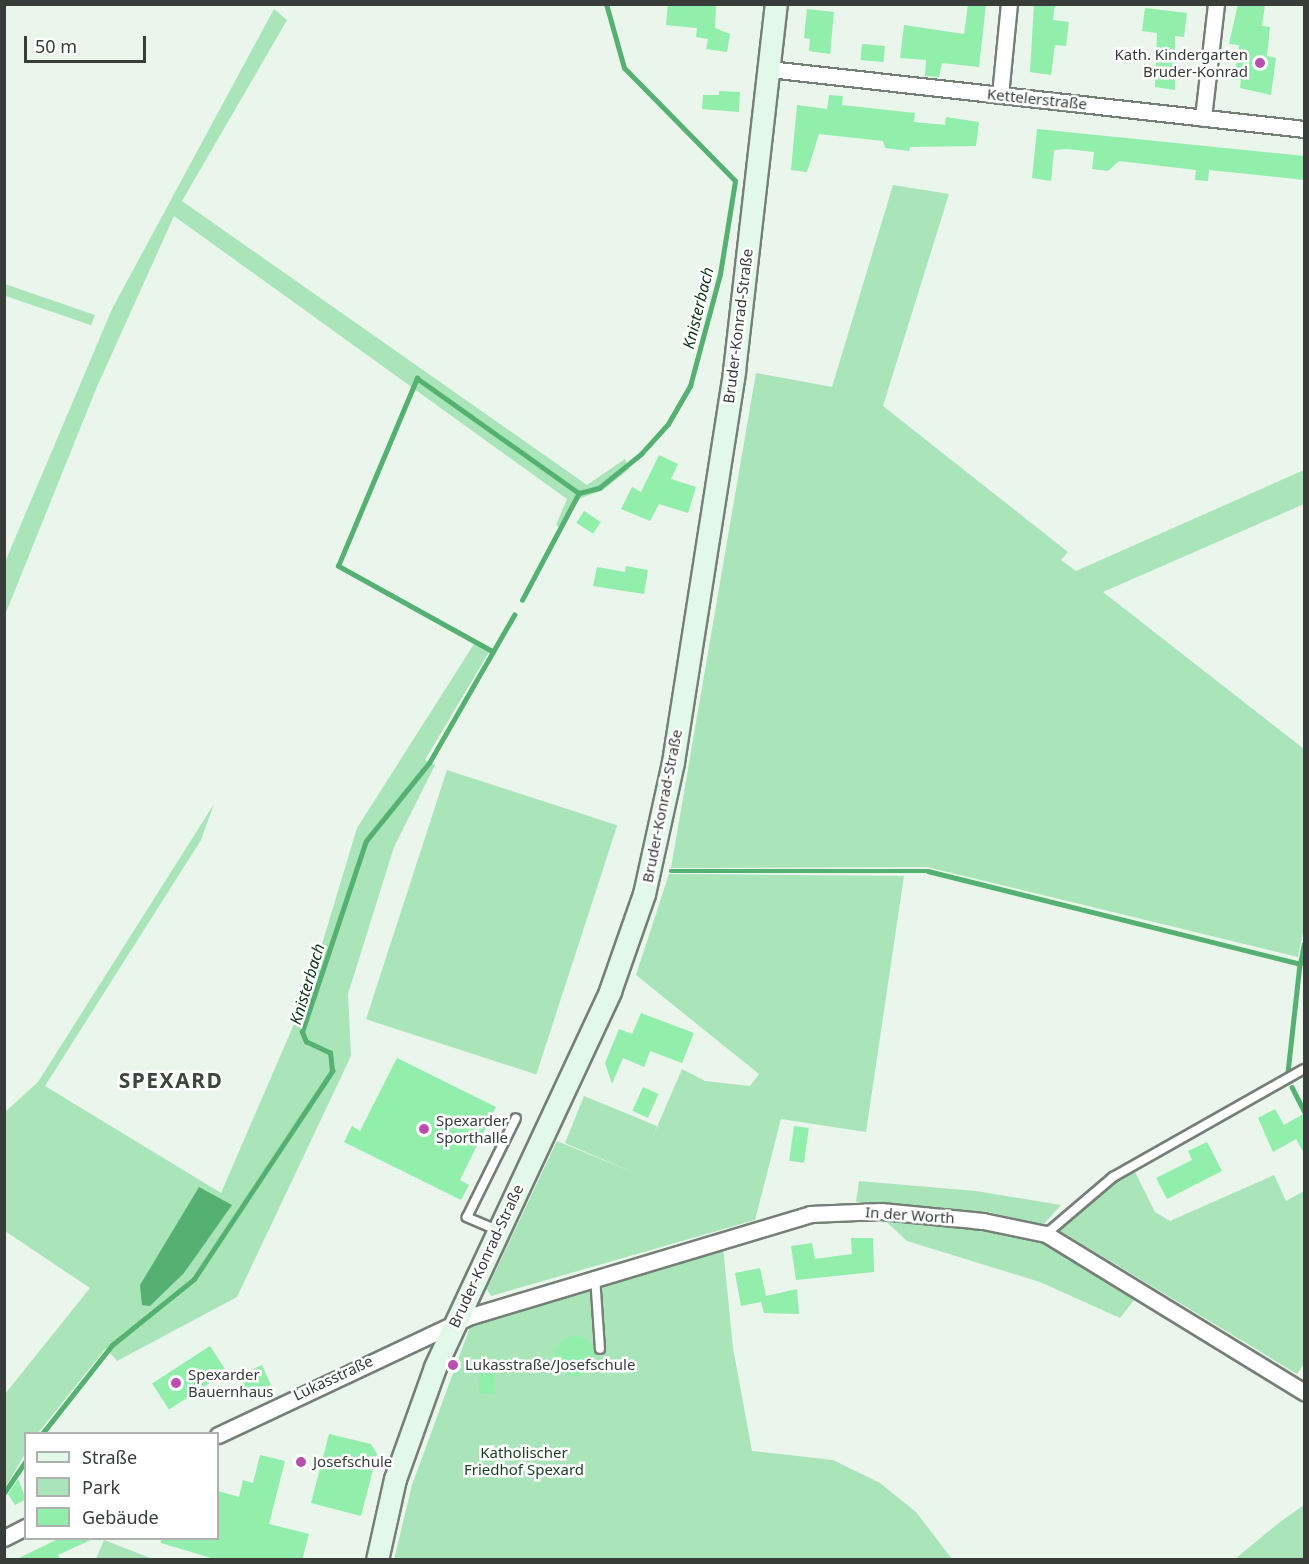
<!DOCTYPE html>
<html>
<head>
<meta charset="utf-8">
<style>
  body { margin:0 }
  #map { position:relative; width:1309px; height:1564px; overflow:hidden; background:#eaf5ec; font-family:"Noto Sans",sans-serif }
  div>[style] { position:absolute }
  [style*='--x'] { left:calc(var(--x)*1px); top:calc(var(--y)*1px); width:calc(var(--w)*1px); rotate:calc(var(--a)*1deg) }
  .green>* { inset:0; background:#a9e5b8; transform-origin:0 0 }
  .water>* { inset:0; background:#55b172 }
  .stream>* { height:4.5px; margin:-2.25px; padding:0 2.25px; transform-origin:2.25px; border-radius:2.25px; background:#55b172 }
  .building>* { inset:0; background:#91eeab; transform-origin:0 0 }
  .round { border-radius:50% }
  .roads { filter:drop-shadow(2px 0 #757f77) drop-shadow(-2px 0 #757f77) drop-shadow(0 2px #757f77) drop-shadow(0 -2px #757f77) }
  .lane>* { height:8px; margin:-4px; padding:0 4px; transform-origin:4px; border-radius:4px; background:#fff }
  .street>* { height:15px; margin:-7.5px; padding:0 7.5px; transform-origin:7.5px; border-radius:7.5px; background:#fff }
  .secondary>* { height:21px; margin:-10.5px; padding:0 10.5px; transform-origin:10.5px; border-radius:10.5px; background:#e2f8e8 }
  .dots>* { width:16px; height:16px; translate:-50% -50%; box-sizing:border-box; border:3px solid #fff; border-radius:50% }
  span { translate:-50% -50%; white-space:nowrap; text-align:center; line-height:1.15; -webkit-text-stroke:5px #fff; paint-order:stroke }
  .poi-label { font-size:15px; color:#383d39 }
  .right { translate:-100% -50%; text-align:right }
  .left { translate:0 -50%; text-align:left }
  .street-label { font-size:15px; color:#383d39 }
  .park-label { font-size:15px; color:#183e24 }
  .water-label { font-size:16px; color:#0d341b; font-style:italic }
  .district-label { font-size:21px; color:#3d463f; font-weight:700; letter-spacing:1.5px }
  .frame { position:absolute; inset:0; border:6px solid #383d39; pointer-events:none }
  .legend { position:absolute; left:24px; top:1432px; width:195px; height:108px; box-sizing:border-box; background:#fff; border:2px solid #afb1b0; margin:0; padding:8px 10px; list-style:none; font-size:18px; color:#383d39 }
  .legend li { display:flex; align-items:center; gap:12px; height:30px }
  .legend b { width:30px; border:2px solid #afb1b0 }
  .scale { position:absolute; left:24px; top:36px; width:122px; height:27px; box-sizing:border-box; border:3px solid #383d39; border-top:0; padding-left:8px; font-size:18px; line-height:21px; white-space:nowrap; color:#383d39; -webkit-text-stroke:4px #fff; paint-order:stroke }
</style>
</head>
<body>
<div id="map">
  <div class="green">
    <i style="clip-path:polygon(274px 9px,287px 20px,182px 201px,587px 485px,625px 459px,629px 469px,603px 490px,576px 500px,562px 529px,556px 525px,567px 499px,174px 216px,96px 389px,5px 615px,5px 562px,112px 309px)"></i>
    <i style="clip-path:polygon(893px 185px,949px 194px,883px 406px,1068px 552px,1061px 560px,1076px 571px,1304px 470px,1304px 504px,1103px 592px,1304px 749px,1304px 928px,1298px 957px,927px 867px,671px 868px,756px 373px,832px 387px)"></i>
    <i style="left:5px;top:284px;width:95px;height:11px;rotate:19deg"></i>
    <i style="clip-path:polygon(474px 644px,489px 652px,425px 760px,435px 765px,394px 847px,348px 994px,351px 1056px,237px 1297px,117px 1361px,106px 1348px,38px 1433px,26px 1434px,25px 1454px,5px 1488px,5px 1394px,90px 1288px,5px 1231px,5px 1112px,38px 1082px,214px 804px,201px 840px,45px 1086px,221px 1193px,307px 994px,357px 828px)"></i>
    <i style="left:447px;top:770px;width:179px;height:262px;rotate:18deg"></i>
    <i style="clip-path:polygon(669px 874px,904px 876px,866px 1132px,781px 1119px,755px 1220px,491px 1296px,487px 1289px,557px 1141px,637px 1174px,565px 1143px,584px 1096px,657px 1126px,651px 1141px,682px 1069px,705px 1081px,750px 1086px,759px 1074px,636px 975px)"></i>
    <i style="clip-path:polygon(1135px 1172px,1155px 1212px,1170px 1221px,1274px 1175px,1286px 1201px,1304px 1191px,1304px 1364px,1297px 1374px,1059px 1230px,1092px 1196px)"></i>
    <i style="clip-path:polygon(859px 1181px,976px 1191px,1061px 1205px,1043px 1225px,988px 1212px,856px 1202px)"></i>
    <i style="clip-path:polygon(882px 1218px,985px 1227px,1044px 1241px,1135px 1299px,1120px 1318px,1040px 1282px,907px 1241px)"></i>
    <i style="clip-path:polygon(723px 1247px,733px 1348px,752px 1451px,833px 1460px,880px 1483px,916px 1512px,952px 1559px,394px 1560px,412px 1485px,470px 1327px)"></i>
    <i style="clip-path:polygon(1304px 1505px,1304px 1559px,1235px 1559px,1280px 1522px)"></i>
    <i style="clip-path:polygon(104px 1540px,153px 1559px,96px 1559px)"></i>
  </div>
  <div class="water">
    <i style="clip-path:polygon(199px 1187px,232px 1205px,184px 1273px,150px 1306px,142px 1305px,140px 1285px)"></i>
  </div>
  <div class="stream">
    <i style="--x:522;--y:600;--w:121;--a:-62"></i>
    <i style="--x:579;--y:493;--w:21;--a:-14"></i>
    <i style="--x:599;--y:488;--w:54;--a:-39"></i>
    <i style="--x:641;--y:454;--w:40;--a:-48"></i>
    <i style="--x:668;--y:424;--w:44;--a:-59.9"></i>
    <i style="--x:690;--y:386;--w:116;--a:-75"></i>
    <i style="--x:720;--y:274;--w:94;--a:-80.8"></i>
    <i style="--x:735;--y:181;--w:158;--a:-134.5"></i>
    <i style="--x:624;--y:68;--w:66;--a:-105.7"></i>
    <i style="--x:493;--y:652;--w:177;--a:-151"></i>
    <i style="--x:338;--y:566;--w:204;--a:-67.2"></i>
    <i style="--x:417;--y:378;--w:199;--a:35.4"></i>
    <i style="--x:671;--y:871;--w:257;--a:0"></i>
    <i style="--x:928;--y:871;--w:383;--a:14"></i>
    <i style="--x:1300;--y:964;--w:110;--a:96.3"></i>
    <i style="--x:1300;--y:964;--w:20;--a:-79"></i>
    <i style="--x:1292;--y:1087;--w:27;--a:63"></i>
    <i style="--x:42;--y:1434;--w:113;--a:-51.8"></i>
    <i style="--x:112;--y:1345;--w:105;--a:-38.8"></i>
    <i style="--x:194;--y:1279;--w:250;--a:-56.4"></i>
    <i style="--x:332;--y:1071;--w:18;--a:-96"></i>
    <i style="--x:330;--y:1053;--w:26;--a:-155"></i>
    <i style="--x:306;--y:1042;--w:11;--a:-112"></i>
    <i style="--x:302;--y:1032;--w:201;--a:-71.5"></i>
    <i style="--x:366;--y:841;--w:100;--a:-51.1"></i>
    <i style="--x:429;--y:763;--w:171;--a:-60.1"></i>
    <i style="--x:4;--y:1493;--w:40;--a:-56"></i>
  </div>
  <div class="building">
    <i style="clip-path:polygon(668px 4px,716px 4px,715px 28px,730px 34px,727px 52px,706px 49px,708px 39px,696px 37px,697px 28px,666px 25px)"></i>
    <i style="clip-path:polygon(968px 4px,986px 4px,979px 67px,942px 63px,939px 77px,925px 76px,926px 60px,900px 58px,904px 25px,964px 34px)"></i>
    <i style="clip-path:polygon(1034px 4px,1055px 4px,1053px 20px,1069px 22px,1066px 46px,1055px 45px,1051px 75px,1030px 72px)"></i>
    <i style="clip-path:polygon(1238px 4px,1265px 4px,1262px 26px,1270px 27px,1267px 56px,1276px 58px,1271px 95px,1240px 88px,1241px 80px,1234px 80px,1239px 45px,1229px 44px)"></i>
    <i style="clip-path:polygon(1145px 8px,1187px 13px,1184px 37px,1175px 36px,1175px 90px,1155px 87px,1157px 33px,1142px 31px)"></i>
    <i style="clip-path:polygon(807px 9px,834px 12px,830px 54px,809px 51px,810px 39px,804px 38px)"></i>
    <i style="left:862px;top:44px;width:23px;height:16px;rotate:5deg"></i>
    <i style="clip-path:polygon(719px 91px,740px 92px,739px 112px,702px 109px,703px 95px,719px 95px)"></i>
    <i style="clip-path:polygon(829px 95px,843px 96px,842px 105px,915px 113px,914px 122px,945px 125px,946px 117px,979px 122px,976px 146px,910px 147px,909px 151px,885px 148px,883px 141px,819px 134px,807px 172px,791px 170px,797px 105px,827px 109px)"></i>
    <i style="clip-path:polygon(1037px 129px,1305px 156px,1305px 180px,1209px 170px,1208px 181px,1195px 180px,1196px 170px,1119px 161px,1108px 171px,1092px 169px,1094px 152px,1067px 149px,1054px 150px,1051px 181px,1032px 178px)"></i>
    <i style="clip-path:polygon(659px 455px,678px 464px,671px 479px,696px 487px,688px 513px,659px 504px,650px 521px,621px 509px,632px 487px,641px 492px)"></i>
    <i style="left:584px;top:511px;width:20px;height:14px;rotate:33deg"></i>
    <i style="clip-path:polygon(626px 566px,648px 570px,644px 594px,593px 586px,597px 567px,625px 572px)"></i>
    <i style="clip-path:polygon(641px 1013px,694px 1033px,682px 1063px,650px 1051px,644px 1067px,623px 1058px,612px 1084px,605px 1063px,619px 1029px,632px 1034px)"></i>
    <i style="clip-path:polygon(397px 1058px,496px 1107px,460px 1180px,469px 1185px,461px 1200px,344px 1142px,352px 1126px,360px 1131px)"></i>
    <i style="left:643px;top:1087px;width:17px;height:26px;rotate:24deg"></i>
    <i style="clip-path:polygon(1275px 1109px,1284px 1125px,1305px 1113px,1305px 1155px,1296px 1139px,1273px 1152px,1258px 1118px)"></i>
    <i style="left:794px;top:1126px;width:15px;height:35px;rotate:8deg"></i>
    <i style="clip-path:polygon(1207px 1142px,1222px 1171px,1167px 1199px,1156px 1178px,1192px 1160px,1188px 1151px)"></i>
    <i style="clip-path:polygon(851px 1238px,873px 1238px,874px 1272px,796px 1280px,791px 1246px,812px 1243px,815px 1259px,852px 1254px)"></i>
    <i style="clip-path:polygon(760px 1268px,766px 1296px,797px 1289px,799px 1314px,764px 1313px,761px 1302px,741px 1306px,735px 1273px)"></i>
    <i class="round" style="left:555px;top:1336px;width:40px;height:40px"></i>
    <i style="left:210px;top:1346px;width:31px;height:69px;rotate:57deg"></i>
    <i style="left:262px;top:1365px;width:22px;height:26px;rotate:66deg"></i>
    <i style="left:480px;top:1373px;width:15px;height:20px;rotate:4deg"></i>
    <i style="clip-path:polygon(329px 1434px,371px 1444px,377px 1454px,361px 1516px,311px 1503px)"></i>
    <i style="clip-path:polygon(260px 1455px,285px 1461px,269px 1524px,309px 1534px,302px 1560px,218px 1560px,161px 1543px,161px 1539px,218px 1539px,218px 1491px,239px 1497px,243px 1480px,253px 1483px)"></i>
    <i style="clip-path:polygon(18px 1479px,26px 1499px,15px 1505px,8px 1494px)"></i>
    <i style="clip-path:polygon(58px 1539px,93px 1539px,58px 1555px,61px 1560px,15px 1560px)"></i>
  </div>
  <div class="roads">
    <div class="lane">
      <i style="--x:497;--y:1230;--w:33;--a:-157"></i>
      <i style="--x:467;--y:1217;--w:110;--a:-63.7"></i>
      <i style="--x:1046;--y:1234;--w:88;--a:-40.4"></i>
      <i style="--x:1113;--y:1177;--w:219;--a:-29.5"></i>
      <i style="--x:595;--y:1276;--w:73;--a:86.1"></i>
    </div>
    <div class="street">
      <i style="--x:769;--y:69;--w:538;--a:6.4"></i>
      <i style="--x:1000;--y:95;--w:91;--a:-84.4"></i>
      <i style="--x:1203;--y:118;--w:115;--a:-83.5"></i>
      <i style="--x:218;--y:1435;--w:280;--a:-25.2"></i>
      <i style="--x:471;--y:1316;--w:354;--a:-16.7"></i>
      <i style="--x:810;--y:1214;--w:71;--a:-2.4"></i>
      <i style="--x:881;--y:1211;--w:102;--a:5.6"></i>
      <i style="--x:983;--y:1221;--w:64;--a:11.7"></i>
      <i style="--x:1046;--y:1234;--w:303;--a:31.5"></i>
      <i style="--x:4;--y:1538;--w:25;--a:-27"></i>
    </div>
    <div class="secondary">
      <i style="--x:377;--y:1560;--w:83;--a:-77.5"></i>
      <i style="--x:395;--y:1479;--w:119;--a:-70.3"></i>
      <i style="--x:435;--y:1367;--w:415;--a:-65"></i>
      <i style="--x:610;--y:991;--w:103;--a:-70.7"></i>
      <i style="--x:644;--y:894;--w:135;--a:-77.6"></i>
      <i style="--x:673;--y:762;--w:396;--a:-81.1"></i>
      <i style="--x:734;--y:371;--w:369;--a:-83.5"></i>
    </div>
  </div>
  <div class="dots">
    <i style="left:1260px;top:63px;background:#ba4eae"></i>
    <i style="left:424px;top:1129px;background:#ba4eae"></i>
    <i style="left:453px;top:1365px;background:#ba4eae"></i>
    <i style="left:176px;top:1383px;background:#ba4eae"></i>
    <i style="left:301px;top:1462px;background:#ba4eae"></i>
  </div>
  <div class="poi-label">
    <span class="right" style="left:1248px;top:63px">Kath. Kindergarten<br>Bruder-Konrad</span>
    <span class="left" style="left:436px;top:1129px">Spexarder<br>Sporthalle</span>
    <span class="left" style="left:465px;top:1365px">Lukasstraße/Josefschule</span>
    <span class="left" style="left:188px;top:1383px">Spexarder<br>Bauernhaus</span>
    <span class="left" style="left:313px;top:1462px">Josefschule</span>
  </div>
  <div class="street-label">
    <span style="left:1037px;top:99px;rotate:6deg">Kettelerstraße</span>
    <span style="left:738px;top:326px;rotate:-83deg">Bruder-Konrad-Straße</span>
    <span style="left:662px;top:806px;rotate:-79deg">Bruder-Konrad-Straße</span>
    <span style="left:910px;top:1215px;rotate:4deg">In der Worth</span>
    <span style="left:486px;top:1256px;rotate:-65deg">Bruder-Konrad-Straße</span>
    <span style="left:333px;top:1378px;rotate:-25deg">Lukasstraße</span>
  </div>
  <div class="park-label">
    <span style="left:524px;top:1461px">Katholischer<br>Friedhof Spexard</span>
  </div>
  <div class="water-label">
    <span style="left:698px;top:308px;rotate:-76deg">Knisterbach</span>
    <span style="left:307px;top:984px;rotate:-73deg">Knisterbach</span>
  </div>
  <div class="district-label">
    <span style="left:171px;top:1080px">SPEXARD</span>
  </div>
  <div class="frame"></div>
  <ul class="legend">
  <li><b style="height:8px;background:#e2f8e8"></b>Straße</li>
  <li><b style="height:16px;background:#a9e5b8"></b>Park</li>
  <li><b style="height:16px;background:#91eeab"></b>Gebäude</li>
  </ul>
  <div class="scale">50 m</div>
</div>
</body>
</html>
